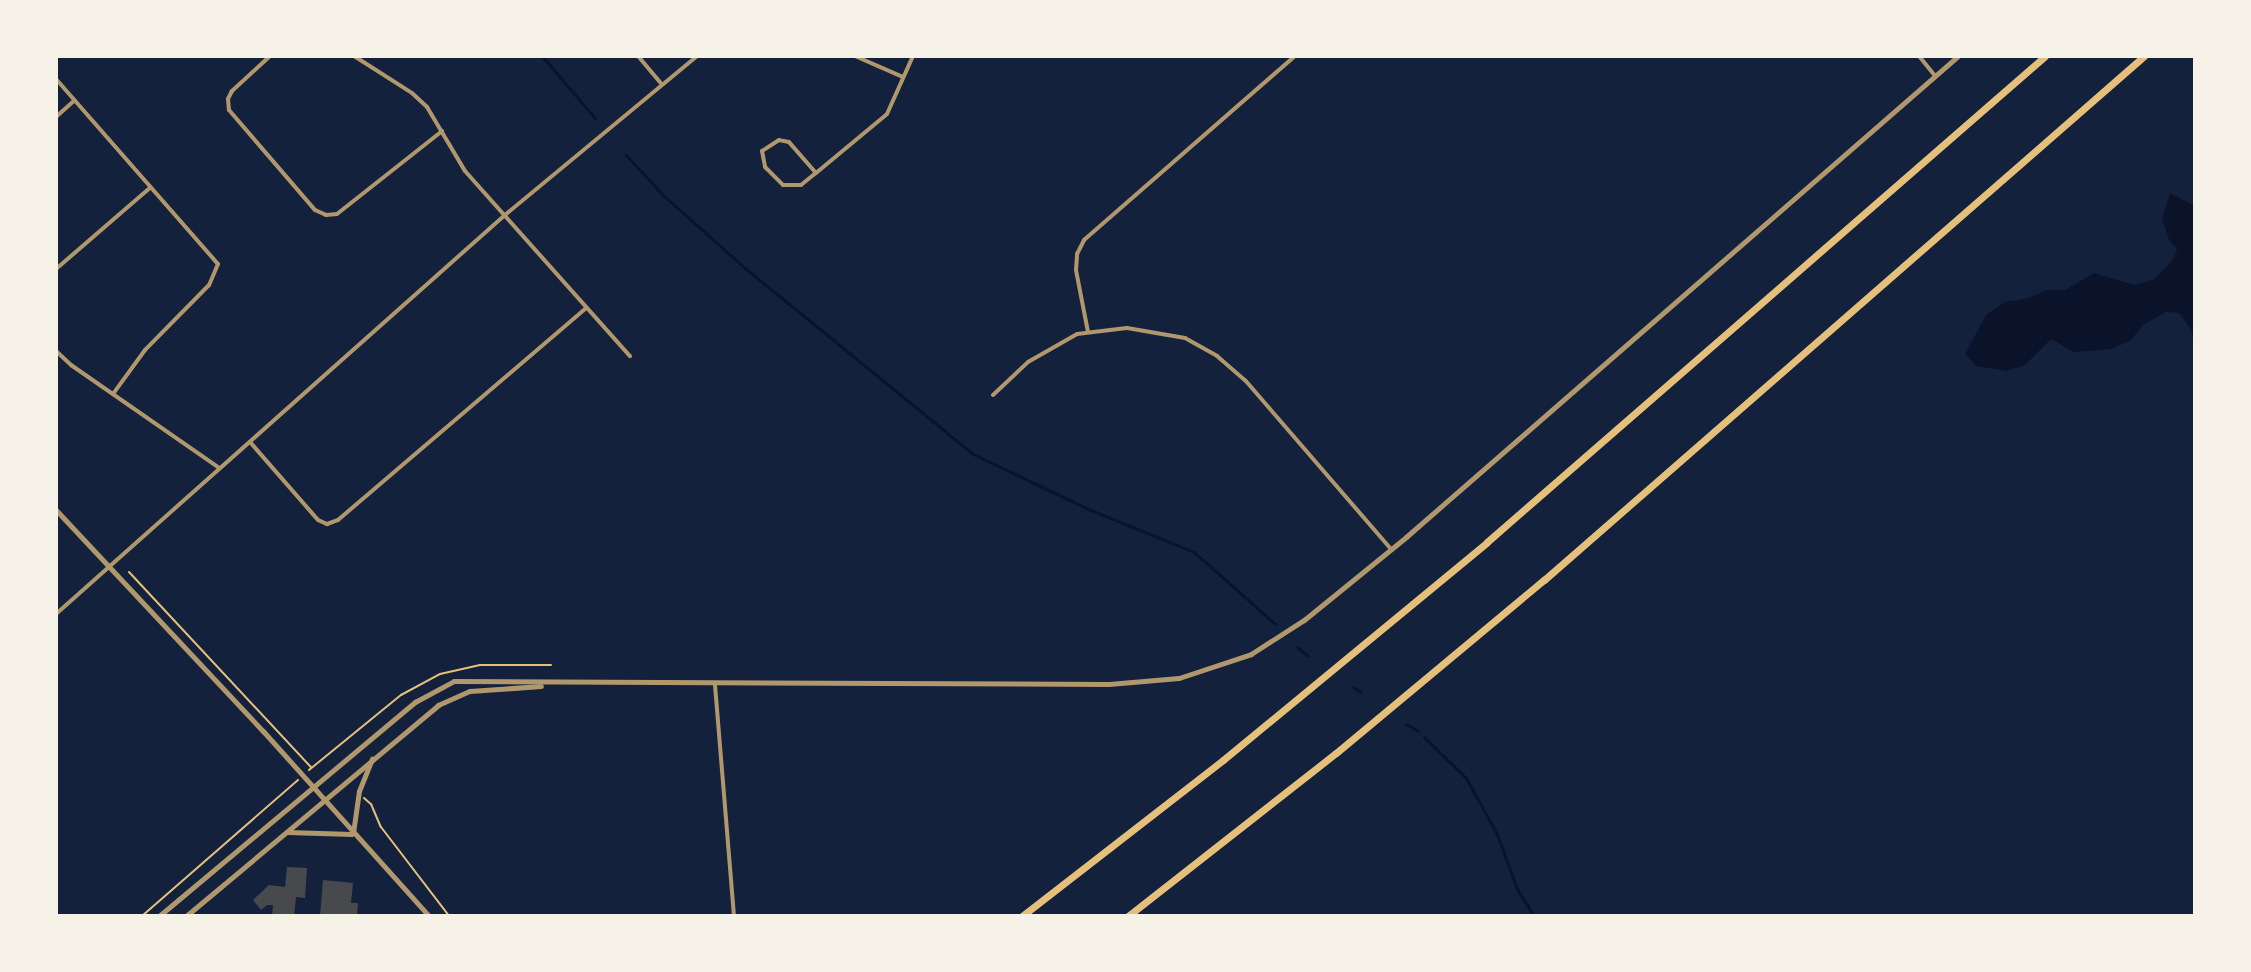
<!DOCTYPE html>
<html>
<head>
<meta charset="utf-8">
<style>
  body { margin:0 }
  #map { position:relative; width:2251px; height:972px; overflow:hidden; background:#14213d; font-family:"Noto Serif",serif }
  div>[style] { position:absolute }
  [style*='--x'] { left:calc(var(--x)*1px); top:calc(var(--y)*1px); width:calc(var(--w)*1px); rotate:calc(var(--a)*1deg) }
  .water>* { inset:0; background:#0b132b }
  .stream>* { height:3px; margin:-1.5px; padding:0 1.5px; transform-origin:1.5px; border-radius:1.5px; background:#0b132b }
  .building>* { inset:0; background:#48494c }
  .path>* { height:2px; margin:-1px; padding:0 1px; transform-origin:1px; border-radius:1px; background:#e5c07b }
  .minor>* { height:4px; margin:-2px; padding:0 2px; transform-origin:2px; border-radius:2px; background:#b1986c }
  .tertiary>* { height:5px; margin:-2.5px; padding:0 2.5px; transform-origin:2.5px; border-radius:2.5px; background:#b1986c }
  .motorway>* { height:7px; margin:-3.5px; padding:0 3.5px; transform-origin:3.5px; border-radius:3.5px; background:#e5c07b }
  span { translate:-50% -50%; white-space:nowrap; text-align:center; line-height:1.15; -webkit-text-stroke:6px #f6f1e7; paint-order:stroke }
  .frame { position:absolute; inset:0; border:58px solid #f6f1e7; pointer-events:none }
</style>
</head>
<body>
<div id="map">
  <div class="water">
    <i style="clip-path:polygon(2170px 193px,2195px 206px,2195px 346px,2191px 329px,2179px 313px,2166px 312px,2143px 325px,2131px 340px,2112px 349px,2074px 352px,2051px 339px,2025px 365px,2007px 371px,1976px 366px,1965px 354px,1986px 315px,2004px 302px,2025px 299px,2047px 290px,2065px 290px,2094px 273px,2135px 285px,2154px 279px,2171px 262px,2177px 249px,2169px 240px,2162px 219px)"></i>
  </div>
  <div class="stream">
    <i style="--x:542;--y:56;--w:82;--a:49.5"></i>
    <i style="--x:626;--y:155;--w:57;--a:47.1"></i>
    <i style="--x:665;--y:197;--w:107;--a:41.6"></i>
    <i style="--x:745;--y:268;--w:294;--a:39.2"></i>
    <i style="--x:973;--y:454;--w:125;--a:25.5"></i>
    <i style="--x:1086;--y:508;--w:117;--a:22.2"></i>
    <i style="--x:1194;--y:552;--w:108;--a:41.6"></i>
    <i style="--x:1297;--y:647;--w:13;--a:39"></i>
    <i style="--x:1353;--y:687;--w:9;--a:32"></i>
    <i style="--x:1406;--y:724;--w:14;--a:30"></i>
    <i style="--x:1424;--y:737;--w:59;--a:44.3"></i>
    <i style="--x:1466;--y:778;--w:64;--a:61"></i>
    <i style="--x:1497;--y:834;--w:59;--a:70"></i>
    <i style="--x:1517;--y:889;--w:32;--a:58"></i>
  </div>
  <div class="building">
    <i style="clip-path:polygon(287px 867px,307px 868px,305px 898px,296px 897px,294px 916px,272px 916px,273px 905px,267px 905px,261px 910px,253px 900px,269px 885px,285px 887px)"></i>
    <i style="clip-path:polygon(323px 880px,353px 883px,351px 903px,358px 903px,357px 916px,320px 916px)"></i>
  </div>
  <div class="path">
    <i style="--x:129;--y:572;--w:267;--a:47"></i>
    <i style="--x:309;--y:770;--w:119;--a:-39.2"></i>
    <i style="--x:401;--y:695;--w:44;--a:-28.3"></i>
    <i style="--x:440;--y:674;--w:41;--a:-12.7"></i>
    <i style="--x:480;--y:665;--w:71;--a:0"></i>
    <i style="--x:364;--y:798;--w:9;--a:41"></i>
    <i style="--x:371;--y:804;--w:25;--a:67"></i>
    <i style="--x:381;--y:827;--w:112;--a:52.6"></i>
    <i style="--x:142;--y:916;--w:207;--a:-41.1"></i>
  </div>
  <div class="minor">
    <i style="--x:270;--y:56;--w:52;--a:137.4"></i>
    <i style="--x:232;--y:91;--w:9;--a:117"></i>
    <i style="--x:228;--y:99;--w:11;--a:85"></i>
    <i style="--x:229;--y:110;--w:132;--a:49.3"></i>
    <i style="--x:315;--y:210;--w:12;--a:24"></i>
    <i style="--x:326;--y:215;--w:11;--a:-5"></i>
    <i style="--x:337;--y:214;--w:134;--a:-38.3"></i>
    <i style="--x:354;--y:56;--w:69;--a:32.5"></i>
    <i style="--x:412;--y:93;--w:21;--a:43"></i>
    <i style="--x:427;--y:107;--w:74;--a:59.3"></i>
    <i style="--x:465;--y:171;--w:248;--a:48.3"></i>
    <i style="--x:638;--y:56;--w:35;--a:50"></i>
    <i style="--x:855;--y:56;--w:52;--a:23.6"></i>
    <i style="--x:1919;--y:56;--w:26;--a:51"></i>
    <i style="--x:56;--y:79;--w:246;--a:48.8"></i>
    <i style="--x:218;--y:264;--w:23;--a:113"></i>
    <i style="--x:209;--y:285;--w:91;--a:134.6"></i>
    <i style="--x:145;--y:350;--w:54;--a:126"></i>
    <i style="--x:56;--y:117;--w:25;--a:-42"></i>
    <i style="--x:816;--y:173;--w:41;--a:-131.1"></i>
    <i style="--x:789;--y:142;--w:10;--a:-169"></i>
    <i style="--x:779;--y:140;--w:20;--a:147"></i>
    <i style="--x:762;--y:151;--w:16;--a:79"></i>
    <i style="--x:765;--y:167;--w:25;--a:45"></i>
    <i style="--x:783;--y:185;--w:18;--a:0"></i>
    <i style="--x:801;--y:185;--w:19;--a:-39"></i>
    <i style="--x:816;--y:173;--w:92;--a:-39.7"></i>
    <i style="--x:887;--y:114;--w:64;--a:-65.9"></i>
    <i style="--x:56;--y:269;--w:125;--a:-40.8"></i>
    <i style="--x:1088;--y:332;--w:63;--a:-101"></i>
    <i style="--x:1076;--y:270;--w:16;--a:-86"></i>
    <i style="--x:1077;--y:254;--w:16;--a:-63"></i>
    <i style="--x:1084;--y:240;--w:280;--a:-41.1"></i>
    <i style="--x:56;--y:351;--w:21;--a:43"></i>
    <i style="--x:71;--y:365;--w:180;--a:34.8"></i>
    <i style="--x:993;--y:395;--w:48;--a:-43.3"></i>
    <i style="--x:1028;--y:362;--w:56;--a:-29.7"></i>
    <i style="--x:1077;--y:334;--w:50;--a:-6.8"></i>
    <i style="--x:1127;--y:328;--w:59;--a:9.8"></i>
    <i style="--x:1185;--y:338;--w:37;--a:29"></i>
    <i style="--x:1217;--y:356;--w:37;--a:41"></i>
    <i style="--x:1245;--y:380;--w:223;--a:49.2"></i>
    <i style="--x:250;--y:442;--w:103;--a:48.9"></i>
    <i style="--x:318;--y:520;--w:10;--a:24"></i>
    <i style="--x:327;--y:524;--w:12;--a:-20"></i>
    <i style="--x:338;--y:520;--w:326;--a:-40.5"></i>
    <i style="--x:56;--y:614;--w:601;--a:-41.63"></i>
    <i style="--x:505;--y:215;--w:249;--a:-39.6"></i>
    <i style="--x:715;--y:685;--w:232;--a:85.3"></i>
  </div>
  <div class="tertiary">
    <i style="--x:56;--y:510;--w:303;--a:46.9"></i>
    <i style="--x:263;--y:731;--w:249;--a:48.1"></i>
    <i style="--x:287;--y:832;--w:65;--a:1.8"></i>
    <i style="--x:353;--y:833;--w:42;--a:-81.9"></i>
    <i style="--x:359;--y:791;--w:35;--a:-68"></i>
    <i style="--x:159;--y:916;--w:334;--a:-39.9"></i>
    <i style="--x:415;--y:702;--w:44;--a:-28.3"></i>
    <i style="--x:454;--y:681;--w:655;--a:0.26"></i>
    <i style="--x:1109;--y:684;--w:70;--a:-4.9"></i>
    <i style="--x:1179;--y:678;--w:76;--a:-18.4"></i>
    <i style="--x:1251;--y:654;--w:63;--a:-32.7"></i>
    <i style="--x:1304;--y:620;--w:132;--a:-39.1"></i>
    <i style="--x:1406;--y:537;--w:732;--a:-41.07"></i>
    <i style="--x:186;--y:916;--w:329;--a:-39.9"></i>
    <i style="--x:438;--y:705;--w:35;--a:-24"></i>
    <i style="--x:470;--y:691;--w:71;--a:-4"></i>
  </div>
  <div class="motorway">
    <i style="--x:1022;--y:916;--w:254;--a:-37.8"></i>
    <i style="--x:1223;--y:760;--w:342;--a:-39.5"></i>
    <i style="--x:1487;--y:542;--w:740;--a:-41.05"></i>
    <i style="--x:1128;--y:916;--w:264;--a:-38.1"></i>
    <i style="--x:1336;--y:753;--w:271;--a:-39.8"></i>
    <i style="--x:1544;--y:580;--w:797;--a:-41.13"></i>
  </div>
  <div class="frame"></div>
</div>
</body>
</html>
